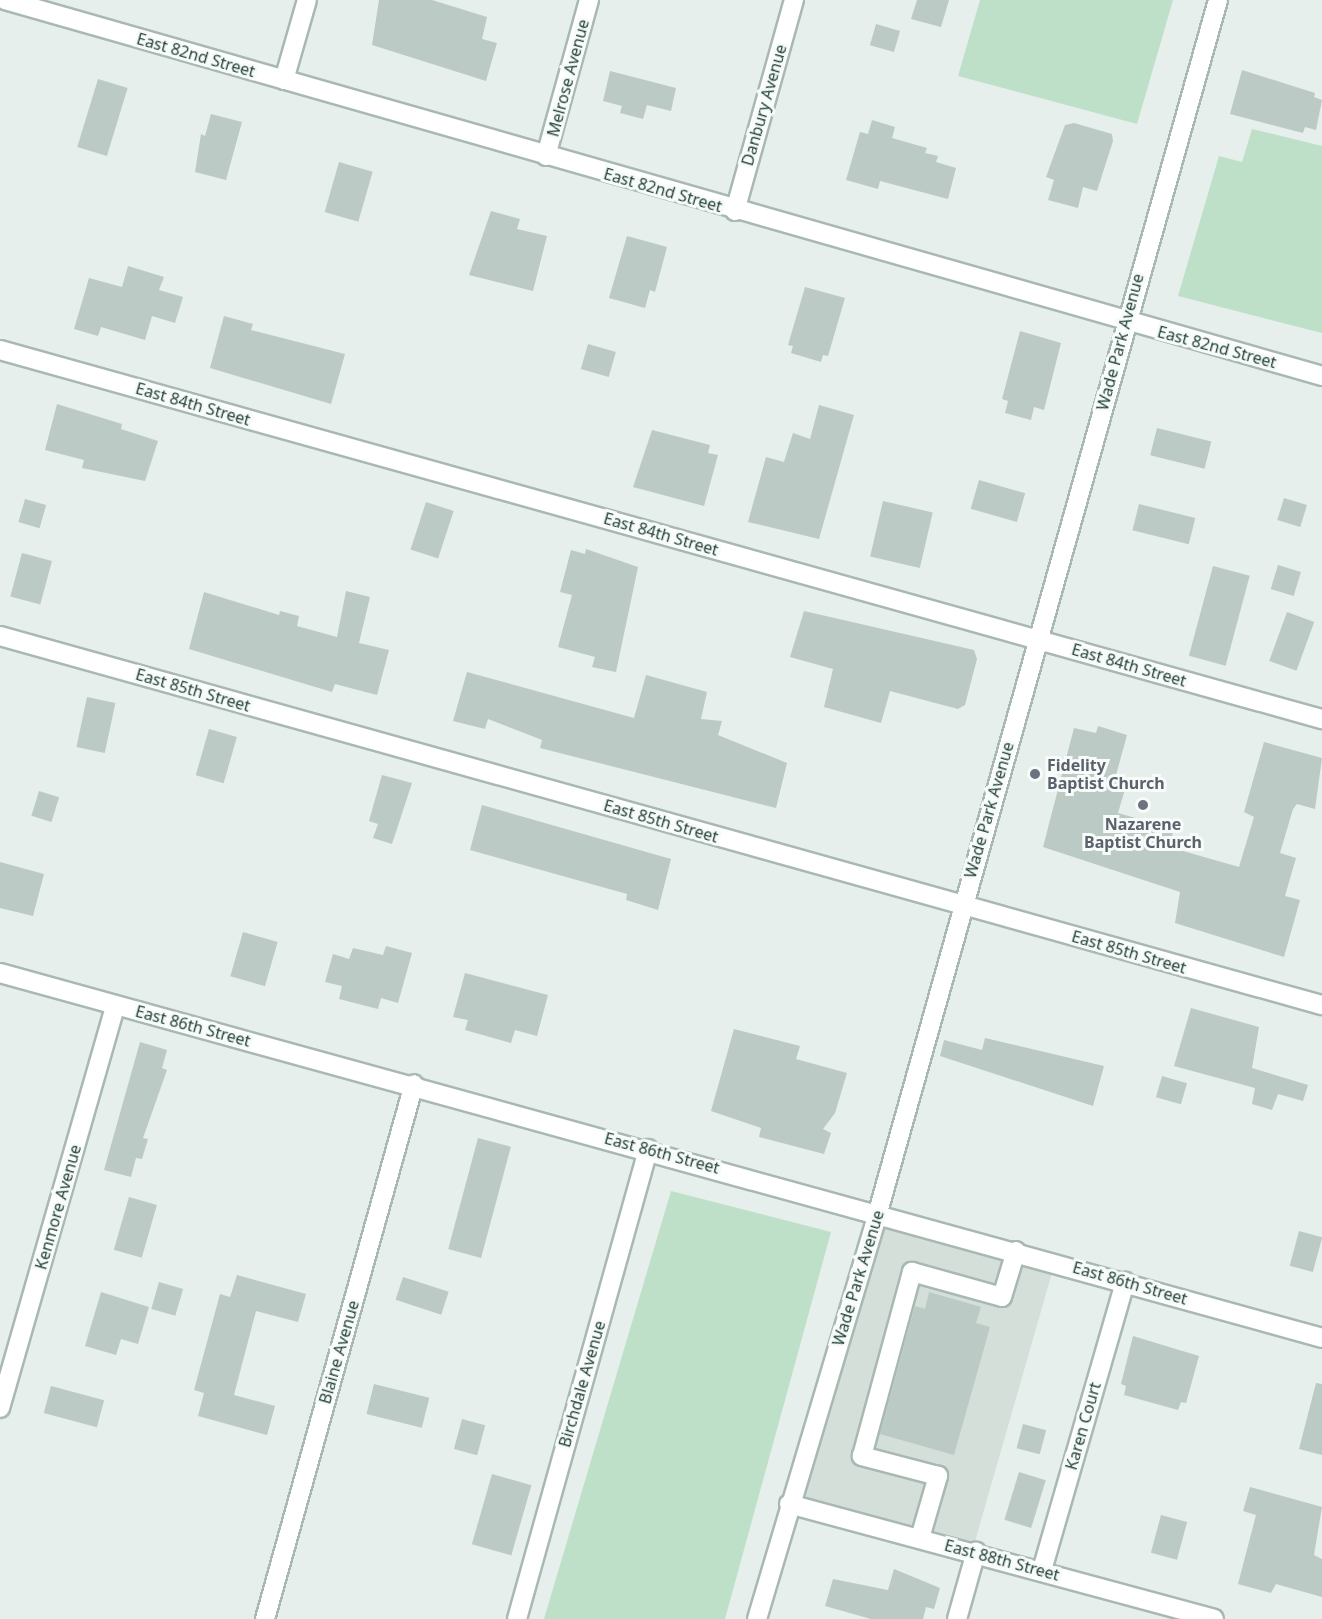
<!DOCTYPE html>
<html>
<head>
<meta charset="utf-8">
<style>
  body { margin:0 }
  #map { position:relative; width:1322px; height:1619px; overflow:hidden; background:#e6efeb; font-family:"Noto Sans",sans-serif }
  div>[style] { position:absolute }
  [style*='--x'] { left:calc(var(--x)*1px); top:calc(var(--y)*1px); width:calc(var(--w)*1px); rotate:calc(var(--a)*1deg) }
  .built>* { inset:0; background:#d4dfda; transform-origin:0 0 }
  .green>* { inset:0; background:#bfe0c8 }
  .building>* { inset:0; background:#bbcac4; transform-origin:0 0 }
  .roads { filter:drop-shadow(2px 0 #a8b8b2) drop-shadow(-2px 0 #a8b8b2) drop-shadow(0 2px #a8b8b2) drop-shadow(0 -2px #a8b8b2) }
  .minor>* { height:18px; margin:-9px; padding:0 9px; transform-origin:9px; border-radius:9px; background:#fff }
  .dots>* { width:16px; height:16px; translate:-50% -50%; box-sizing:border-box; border:3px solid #f7fbf9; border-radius:50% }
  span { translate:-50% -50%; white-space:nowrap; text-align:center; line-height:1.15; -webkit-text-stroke:6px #f7fbf9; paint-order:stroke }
  .street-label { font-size:16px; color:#24423a }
  .worship-label { font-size:16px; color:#5b616d; font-weight:700 }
  .left { translate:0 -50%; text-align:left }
</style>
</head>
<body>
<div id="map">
  <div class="built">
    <i style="left:878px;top:1212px;width:184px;height:305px;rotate:16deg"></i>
  </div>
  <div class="green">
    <i style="clip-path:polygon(980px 0,1173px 0,1137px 124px,958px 76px)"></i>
    <i style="clip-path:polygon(1252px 129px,1322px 146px,1322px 333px,1178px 296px,1219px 156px,1242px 162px)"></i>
    <i style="clip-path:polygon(671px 1191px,831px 1232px,725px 1619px,544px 1619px)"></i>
  </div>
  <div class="building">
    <i style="clip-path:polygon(379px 0,432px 0,487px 17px,482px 39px,497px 43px,486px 81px,372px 45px)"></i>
    <i style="clip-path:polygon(917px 0,949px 0,941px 27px,911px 19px)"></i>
    <i style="left:876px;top:24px;width:25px;height:22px;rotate:16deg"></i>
    <i style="clip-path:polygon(1242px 70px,1315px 93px,1314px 97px,1322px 100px,1316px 130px,1305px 127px,1303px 133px,1230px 114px)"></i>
    <i style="clip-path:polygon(610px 71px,676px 88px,671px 111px,647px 105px,643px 119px,620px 113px,622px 106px,603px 101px)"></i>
    <i style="left:98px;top:79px;width:31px;height:71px;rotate:17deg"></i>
    <i style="clip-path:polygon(211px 114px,242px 122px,226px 180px,195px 172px,201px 134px,205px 136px)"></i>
    <i style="clip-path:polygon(872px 120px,895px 127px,892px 138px,927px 148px,925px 153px,938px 156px,936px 162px,956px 168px,948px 199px,880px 181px,878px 189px,846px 180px,860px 132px,868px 134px)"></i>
    <i style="clip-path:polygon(1074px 123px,1112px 134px,1113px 141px,1097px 191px,1083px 187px,1078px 208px,1048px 200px,1054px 180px,1046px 177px,1065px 125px)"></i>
    <i style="left:339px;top:162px;width:35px;height:52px;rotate:16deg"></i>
    <i style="clip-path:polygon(491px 211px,520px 219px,517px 229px,547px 236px,533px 291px,469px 275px)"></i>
    <i style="clip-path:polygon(627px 236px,667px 247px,655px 292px,650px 290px,645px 308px,609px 298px)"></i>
    <i style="clip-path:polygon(128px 266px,164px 277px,159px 290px,183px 297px,175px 323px,152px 316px,145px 340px,101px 327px,98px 336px,74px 329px,89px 278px,122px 287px)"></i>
    <i style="clip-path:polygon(805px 287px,845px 298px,828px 356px,823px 355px,821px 362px,791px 353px,793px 346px,788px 345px)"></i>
    <i style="clip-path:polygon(224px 316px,253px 324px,251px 330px,345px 354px,331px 404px,210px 368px)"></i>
    <i style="clip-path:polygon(1020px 331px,1061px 343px,1044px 410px,1034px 407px,1031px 420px,1005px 413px,1008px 401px,1002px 399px)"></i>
    <i style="left:588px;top:344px;width:29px;height:26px;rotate:16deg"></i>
    <i style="clip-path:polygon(57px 404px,122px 424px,121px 429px,158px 441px,145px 481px,82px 468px,84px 460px,45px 450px)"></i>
    <i style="clip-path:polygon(819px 405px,854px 415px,819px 539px,748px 522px,766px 457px,784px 462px,793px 433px,810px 439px)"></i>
    <i style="left:1157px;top:428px;width:56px;height:28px;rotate:14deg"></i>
    <i style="clip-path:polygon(652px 430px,710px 445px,708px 453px,718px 455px,704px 506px,633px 487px)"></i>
    <i style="left:979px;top:480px;width:48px;height:30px;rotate:16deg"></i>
    <i style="left:1284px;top:498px;width:24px;height:23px;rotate:17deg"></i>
    <i style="left:25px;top:499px;width:22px;height:24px;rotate:16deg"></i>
    <i style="left:883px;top:501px;width:51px;height:57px;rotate:13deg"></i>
    <i style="left:426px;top:502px;width:29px;height:50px;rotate:18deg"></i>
    <i style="left:1139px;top:504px;width:58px;height:27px;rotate:14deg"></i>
    <i style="clip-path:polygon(586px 549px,638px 567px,616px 672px,592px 667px,595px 657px,558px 647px,572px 595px,560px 592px,571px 550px,585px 554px)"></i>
    <i style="left:22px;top:553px;width:31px;height:45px;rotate:15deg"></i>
    <i style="left:1278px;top:565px;width:24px;height:25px;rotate:17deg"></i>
    <i style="left:1213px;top:566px;width:38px;height:93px;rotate:15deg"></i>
    <i style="clip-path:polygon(346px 591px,370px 597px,359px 643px,389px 650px,377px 695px,335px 684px,332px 692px,189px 649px,204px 592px,279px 615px,280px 611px,299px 616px,297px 626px,337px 637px)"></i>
    <i style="clip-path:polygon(804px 611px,974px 650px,977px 659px,965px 705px,958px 709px,890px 691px,881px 723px,824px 707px,833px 669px,790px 657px)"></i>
    <i style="left:1287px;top:612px;width:29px;height:52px;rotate:20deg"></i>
    <i style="clip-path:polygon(467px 672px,634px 718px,646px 675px,707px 692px,701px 719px,722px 721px,718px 735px,787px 763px,776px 808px,540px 748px,542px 740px,488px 719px,485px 729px,453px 721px)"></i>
    <i style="left:87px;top:697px;width:29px;height:51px;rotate:12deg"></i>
    <i style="clip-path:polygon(1098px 726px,1127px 735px,1116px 775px,1128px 779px,1118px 813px,1174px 829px,1169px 847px,1239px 867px,1254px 817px,1244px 812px,1264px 742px,1322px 758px,1315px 809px,1297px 804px,1293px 809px,1280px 853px,1296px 858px,1285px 896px,1300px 900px,1284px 957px,1175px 923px,1180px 892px,1043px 847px,1074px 728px,1096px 733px)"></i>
    <i style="left:209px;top:729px;width:29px;height:48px;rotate:16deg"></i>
    <i style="clip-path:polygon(382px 775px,412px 783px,392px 844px,373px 838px,378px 824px,369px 821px)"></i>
    <i style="left:39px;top:791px;width:21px;height:26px;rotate:17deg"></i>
    <i style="clip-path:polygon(482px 805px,671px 859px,658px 910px,626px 900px,627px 894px,470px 850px)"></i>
    <i style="clip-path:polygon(0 862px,44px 874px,33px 916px,0 908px)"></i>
    <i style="left:243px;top:932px;width:36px;height:46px;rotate:16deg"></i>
    <i style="clip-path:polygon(386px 946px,412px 953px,398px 1003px,381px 998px,378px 1009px,339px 999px,342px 986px,325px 982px,333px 954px,349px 959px,353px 948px,383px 955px)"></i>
    <i style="clip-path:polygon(465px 973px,548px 995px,537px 1036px,515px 1030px,511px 1043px,465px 1030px,468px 1020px,453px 1017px)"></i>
    <i style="clip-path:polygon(1191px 1008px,1259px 1027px,1252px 1068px,1308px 1085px,1303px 1101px,1278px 1094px,1272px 1110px,1252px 1104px,1255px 1088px,1174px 1066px)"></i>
    <i style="clip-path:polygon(734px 1029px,800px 1046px,796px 1059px,847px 1073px,835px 1113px,823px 1129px,831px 1133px,824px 1154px,759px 1137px,761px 1128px,711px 1111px)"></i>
    <i style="clip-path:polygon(985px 1038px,1104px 1066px,1093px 1106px,940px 1056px,944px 1040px,982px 1050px)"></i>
    <i style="clip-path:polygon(140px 1042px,167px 1050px,162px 1068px,167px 1070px,143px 1138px,148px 1139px,142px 1159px,136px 1158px,131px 1177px,104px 1170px)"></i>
    <i style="left:1162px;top:1076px;width:26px;height:22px;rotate:16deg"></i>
    <i style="left:478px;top:1138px;width:34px;height:115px;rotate:15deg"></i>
    <i style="left:129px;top:1197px;width:29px;height:55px;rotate:16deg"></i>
    <i style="left:1299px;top:1231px;width:24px;height:36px;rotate:15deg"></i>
    <i style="clip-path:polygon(237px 1275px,306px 1294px,298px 1322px,256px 1311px,234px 1395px,275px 1406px,267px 1435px,198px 1416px,204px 1393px,194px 1390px,220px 1294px,230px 1297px)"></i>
    <i style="left:403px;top:1277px;width:48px;height:24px;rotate:18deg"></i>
    <i style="left:159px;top:1282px;width:25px;height:28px;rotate:16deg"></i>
    <i style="clip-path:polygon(101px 1292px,149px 1307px,138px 1344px,121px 1339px,116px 1355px,85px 1346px)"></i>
    <i style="clip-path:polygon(929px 1292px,981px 1307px,976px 1323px,990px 1327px,954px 1455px,880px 1434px,915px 1306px,925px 1309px)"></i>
    <i style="clip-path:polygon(1133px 1336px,1199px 1356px,1186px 1403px,1181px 1402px,1178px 1410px,1124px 1395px,1126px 1386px,1121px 1384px)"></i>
    <i style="clip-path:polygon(1316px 1383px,1322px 1384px,1322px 1455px,1299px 1449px)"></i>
    <i style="left:374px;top:1384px;width:57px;height:31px;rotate:14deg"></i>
    <i style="left:51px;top:1386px;width:55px;height:28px;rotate:15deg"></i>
    <i style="left:462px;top:1419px;width:24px;height:31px;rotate:15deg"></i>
    <i style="left:1023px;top:1424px;width:24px;height:25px;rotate:15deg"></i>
    <i style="left:1019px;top:1472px;width:28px;height:50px;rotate:17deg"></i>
    <i style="left:492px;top:1474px;width:41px;height:73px;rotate:16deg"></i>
    <i style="clip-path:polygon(1250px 1487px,1322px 1507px,1314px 1555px,1322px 1559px,1322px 1597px,1276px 1584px,1271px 1593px,1238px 1584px,1256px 1515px,1243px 1511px)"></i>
    <i style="left:1161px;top:1515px;width:27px;height:39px;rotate:15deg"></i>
    <i style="clip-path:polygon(894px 1569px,940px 1588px,934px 1609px,926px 1607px,923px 1619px,871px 1619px,825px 1606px,833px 1579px,888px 1590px)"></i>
  </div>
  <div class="roads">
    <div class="minor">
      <i style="--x:5;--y:0;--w:1370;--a:15.93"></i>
      <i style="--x:284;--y:80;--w:83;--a:-74"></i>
      <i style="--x:546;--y:156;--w:162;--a:-74.6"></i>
      <i style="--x:735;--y:211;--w:219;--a:-74.4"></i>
      <i style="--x:0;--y:350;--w:1373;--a:15.6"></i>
      <i style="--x:0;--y:636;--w:1373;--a:15.6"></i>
      <i style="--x:0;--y:973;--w:1371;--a:15.43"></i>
      <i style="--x:0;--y:1408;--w:418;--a:-74"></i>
      <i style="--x:789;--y:1504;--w:440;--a:15.1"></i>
      <i style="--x:920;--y:1538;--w:65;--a:-73.8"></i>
      <i style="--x:938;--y:1476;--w:79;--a:-165.3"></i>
      <i style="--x:862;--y:1456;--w:191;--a:-74.8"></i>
      <i style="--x:912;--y:1272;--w:93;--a:15.5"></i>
      <i style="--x:1002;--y:1297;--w:48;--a:-73.1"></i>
      <i style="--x:1042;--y:1570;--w:300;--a:-73.9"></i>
      <i style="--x:265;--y:1619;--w:555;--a:-74.44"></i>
      <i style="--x:517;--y:1619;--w:488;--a:-74.4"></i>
      <i style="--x:757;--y:1619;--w:425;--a:-73.4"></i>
      <i style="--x:878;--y:1212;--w:1259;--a:-74.33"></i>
      <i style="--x:957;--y:1619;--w:70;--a:-74.2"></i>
    </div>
  </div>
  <div class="dots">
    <i style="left:1035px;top:774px;background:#6b7280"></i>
    <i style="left:1143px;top:805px;background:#6b7280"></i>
  </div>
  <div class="street-label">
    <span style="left:196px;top:55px;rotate:16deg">East 82nd Street</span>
    <span style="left:568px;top:78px;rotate:-75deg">Melrose Avenue</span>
    <span style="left:764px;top:105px;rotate:-74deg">Danbury Avenue</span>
    <span style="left:663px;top:190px;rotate:16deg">East 82nd Street</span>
    <span style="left:1120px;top:342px;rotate:-75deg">Wade Park Avenue</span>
    <span style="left:1217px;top:347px;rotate:15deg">East 82nd Street</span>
    <span style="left:193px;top:404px;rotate:16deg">East 84th Street</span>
    <span style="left:661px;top:534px;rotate:16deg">East 84th Street</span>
    <span style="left:1129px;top:665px;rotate:16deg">East 84th Street</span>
    <span style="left:193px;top:690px;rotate:16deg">East 85th Street</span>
    <span style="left:989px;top:810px;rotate:-74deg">Wade Park Avenue</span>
    <span style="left:661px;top:821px;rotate:16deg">East 85th Street</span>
    <span style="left:1129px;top:952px;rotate:16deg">East 85th Street</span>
    <span style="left:193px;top:1026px;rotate:15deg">East 86th Street</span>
    <span style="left:662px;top:1153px;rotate:15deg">East 86th Street</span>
    <span style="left:58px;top:1207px;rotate:-74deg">Kenmore Avenue</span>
    <span style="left:858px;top:1278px;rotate:-73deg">Wade Park Avenue</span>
    <span style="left:1130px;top:1283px;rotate:16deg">East 86th Street</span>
    <span style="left:339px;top:1352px;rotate:-74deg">Blaine Avenue</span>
    <span style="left:582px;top:1384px;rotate:-74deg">Birchdale Avenue</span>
    <span style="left:1083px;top:1426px;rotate:-74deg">Karen Court</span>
    <span style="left:1002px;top:1560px;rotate:15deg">East 88th Street</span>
  </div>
  <div class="worship-label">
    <span class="left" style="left:1047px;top:774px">Fidelity<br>Baptist Church</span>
    <span style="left:1143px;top:833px">Nazarene<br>Baptist Church</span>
  </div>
</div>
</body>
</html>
